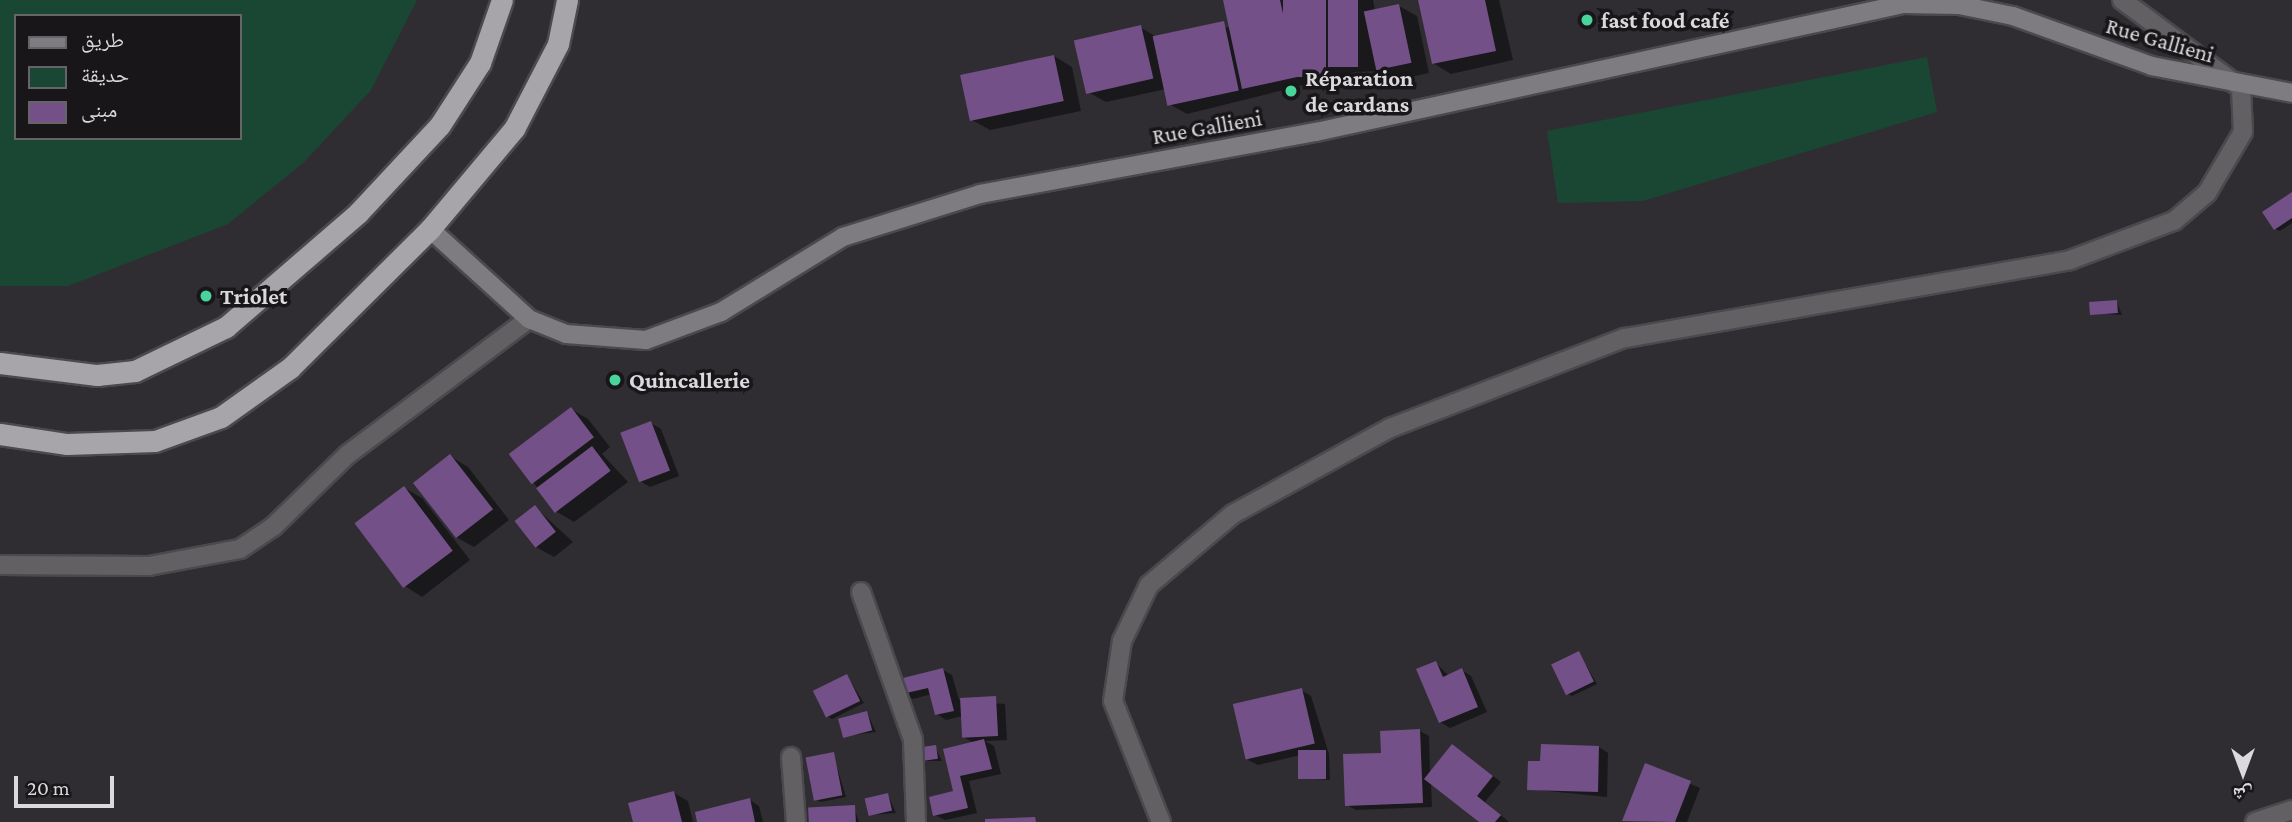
<!DOCTYPE html>
<html>
<head>
<meta charset="utf-8">
<style>
  body { margin:0 }
  #map { position:relative; width:2292px; height:822px; overflow:hidden; background:#302d32; font-family:"Crimson Pro","Noto Naskh Arabic",serif }
  div>[style] { position:absolute }
  [style*='--x'] { left:calc(var(--x)*1px); top:calc(var(--y)*1px); width:calc(var(--w)*1px); rotate:calc(var(--a)*1deg) }
  .green>* { inset:0; background:#1a4734 }
  .shadow>* { inset:0; background:#0007 }
  .building>* { inset:0; background:#745088; transform-origin:0 0 }
  .roads { filter:drop-shadow(2px 0 #4b494d) drop-shadow(-2px 0 #4b494d) drop-shadow(0 2px #4b494d) drop-shadow(0 -2px #4b494d) }
  .street>* { height:18px; margin:-9px; padding:0 9px; transform-origin:9px; border-radius:9px; background:#626063 }
  .secondary>* { height:18px; margin:-9px; padding:0 9px; transform-origin:9px; border-radius:9px; background:#7e7c80 }
  .highway>* { height:21px; margin:-10.5px; padding:0 10.5px; transform-origin:10.5px; border-radius:10.5px; background:#a7a4aa }
  .dots>* { width:19px; height:19px; translate:-50% -50%; box-sizing:border-box; border:4px solid #181618; border-radius:50% }
  span { translate:-50% -50%; white-space:nowrap; text-align:center; line-height:1.15; -webkit-text-stroke:7px #181618; paint-order:stroke }
  .poi-label { font-size:23px; color:#dbd9dc; font-weight:700 }
  .left { translate:0 -50%; text-align:left }
  .street-label { font-size:23px; color:#dbd9dc }
  .legend { position:absolute; left:14px; top:14px; width:228px; height:126px; box-sizing:border-box; background:#181618; border:2px solid #666466; margin:0; padding:9px 12px; list-style:none; font-size:21px; color:#dbd9dc }
  .legend li { display:flex; align-items:center; gap:14px; height:35px }
  .legend b { width:35px; border:2px solid #666466 }
  .north { position:absolute; left:2208px; top:738px; width:70px; height:70px; -webkit-text-stroke:5px #181618; paint-order:stroke; rotate:180deg; font-size:19px; font-weight:700; line-height:28px; text-align:center; color:#dbd9dc }
  .north::after { content:''; display:block; margin:auto; width:24px; height:32px; background:#dbd9dc; clip-path:polygon(50% 0,100% 100%,50% 72%,0 100%) }
  .scale { position:absolute; left:14px; top:776px; width:100px; height:32px; box-sizing:border-box; border:4px solid #dbd9dc; border-top:0; padding-left:9px; font-size:21px; line-height:24px; white-space:nowrap; color:#dbd9dc; -webkit-text-stroke:5px #181618; paint-order:stroke }
</style>
</head>
<body>
<div id="map">
  <div class="green">
    <i style="clip-path:polygon(evenodd,0 0,417px 0,371px 90px,304px 162px,228px 224px,68px 286px,0 286px,0 0,16px 16px,240px 16px,240px 138px,16px 138px,16px 16px)"></i>
    <i style="clip-path:polygon(1927px 57px,1937px 112px,1643px 201px,1558px 203px,1547px 131px)"></i>
  </div>
  <div class="shadow">
    <i style="clip-path:polygon(1225px 0,1373px 0,1375px 11px,1399px 6px,1417px 16px,1429px 73px,1396px 80px,1380px 71px,1356px 72px,1187px 114px,1169px 104px,1166px 89px,1106px 102px,1088px 92px,1140px 27px,1158px 38px,1231px 27px)"></i>
    <i style="clip-path:polygon(1419px 0,1499px 0,1513px 60px,1451px 74px,1433px 63px)"></i>
    <i style="clip-path:polygon(1054px 56px,1072px 67px,1081px 111px,990px 130px,972px 120px)"></i>
    <i style="clip-path:polygon(2292px 195px,2292px 223px,2280px 231px,2275px 229px)"></i>
    <i style="clip-path:polygon(2117px 302px,2122px 315px,2091px 313px)"></i>
    <i style="clip-path:polygon(571px 409px,588px 419px,610px 447px,602px 454px,628px 482px,574px 522px,557px 512px,533px 482px)"></i>
    <i style="clip-path:polygon(651px 423px,661px 429px,679px 476px,650px 487px,640px 481px)"></i>
    <i style="clip-path:polygon(450px 456px,468px 467px,509px 520px,474px 547px,456px 537px)"></i>
    <i style="clip-path:polygon(404px 488px,422px 498px,470px 560px,422px 597px,405px 586px)"></i>
    <i style="clip-path:polygon(535px 507px,573px 542px,554px 557px,536px 547px)"></i>
    <i style="clip-path:polygon(1579px 653px,1597px 684px,1572px 696px,1568px 694px)"></i>
    <i style="clip-path:polygon(1436px 663px,1449px 676px,1462px 670px,1471px 676px,1487px 712px,1450px 728px,1440px 722px)"></i>
    <i style="clip-path:polygon(943px 670px,952px 675px,959px 700px,1005px 704px,1007px 740px,985px 741px,994px 746px,1001px 774px,969px 781px,977px 813px,945px 820px,935px 815px,955px 793px,945px 750px,974px 743px,963px 737px,963px 716px,946px 720px,937px 714px,932px 694px,913px 699px,904px 693px)"></i>
    <i style="clip-path:polygon(847px 676px,864px 703px,832px 719px,828px 717px)"></i>
    <i style="clip-path:polygon(1301px 690px,1311px 696px,1329px 754px,1330px 780px,1301px 778px,1300px 755px,1258px 765px,1248px 760px)"></i>
    <i style="clip-path:polygon(867px 713px,876px 732px,845px 736px)"></i>
    <i style="clip-path:polygon(1420px 731px,1429px 736px,1430px 774px,1453px 746px,1462px 752px,1501px 782px,1485px 802px,1509px 822px,1482px 822px,1431px 782px,1432px 807px,1356px 810px,1347px 805px,1382px 754px)"></i>
    <i style="clip-path:polygon(935px 747px,942px 761px,917px 761px)"></i>
    <i style="clip-path:polygon(1599px 747px,1608px 753px,1607px 797px,1529px 789px,1542px 763px)"></i>
    <i style="clip-path:polygon(833px 754px,846px 797px,821px 802px,817px 800px)"></i>
    <i style="clip-path:polygon(1646px 765px,1700px 788px,1687px 822px,1624px 820px)"></i>
    <i style="clip-path:polygon(674px 793px,688px 801px,693px 822px,635px 822px)"></i>
    <i style="clip-path:polygon(888px 795px,896px 813px,870px 815px)"></i>
    <i style="clip-path:polygon(750px 800px,759px 806px,763px 822px,699px 822px)"></i>
    <i style="clip-path:polygon(854px 807px,859px 822px,811px 822px)"></i>
  </div>
  <div class="building">
    <i style="clip-path:polygon(1223px 0,1280px 0,1297px 77px,1242px 89px)"></i>
    <i style="left:1283px;top:0;width:43px;height:77px"></i>
    <i style="left:1328px;top:0;width:30px;height:67px"></i>
    <i style="clip-path:polygon(1418px 0,1485px 0,1496px 51px,1432px 64px)"></i>
    <i style="left:1399px;top:4px;width:60px;height:36px;rotate:78deg"></i>
    <i style="left:1224px;top:21px;width:71px;height:73px;rotate:78deg"></i>
    <i style="left:1141px;top:25px;width:55px;height:69px;rotate:77deg"></i>
    <i style="left:1054px;top:55px;width:47px;height:96px;rotate:78deg"></i>
    <i style="clip-path:polygon(2292px 192px,2292px 218px,2274px 230px,2262px 212px)"></i>
    <i style="left:2117px;top:300px;width:13px;height:28px;rotate:86deg"></i>
    <i style="left:571px;top:407px;width:38px;height:78px;rotate:53deg"></i>
    <i style="left:651px;top:421px;width:53px;height:33px;rotate:69deg"></i>
    <i style="left:592px;top:446px;width:31px;height:70px;rotate:53deg"></i>
    <i style="left:450px;top:454px;width:70px;height:47px;rotate:52deg"></i>
    <i style="left:404px;top:486px;width:81px;height:62px;rotate:53deg"></i>
    <i style="left:535px;top:505px;width:34px;height:26px;rotate:52deg"></i>
    <i style="left:1579px;top:651px;width:34px;height:31px;rotate:64deg"></i>
    <i style="clip-path:polygon(1436px 661px,1443px 677px,1462px 668px,1478px 707px,1439px 723px,1416px 669px)"></i>
    <i style="clip-path:polygon(943px 668px,954px 711px,935px 715px,928px 688px,902px 694px,899px 679px)"></i>
    <i style="left:847px;top:674px;width:30px;height:38px;rotate:64deg"></i>
    <i style="left:1302px;top:688px;width:57px;height:71px;rotate:77deg"></i>
    <i style="left:996px;top:696px;width:40px;height:36px;rotate:87deg"></i>
    <i style="left:867px;top:711px;width:20px;height:30px;rotate:75deg"></i>
    <i style="clip-path:polygon(1420px 729px,1423px 803px,1345px 806px,1343px 754px,1381px 753px,1380px 731px)"></i>
    <i style="clip-path:polygon(984px 739px,992px 769px,960px 776px,968px 808px,933px 816px,929px 797px,953px 791px,943px 749px)"></i>
    <i style="clip-path:polygon(1452px 744px,1493px 776px,1477px 796px,1501px 815px,1495px 822px,1479px 822px,1424px 779px)"></i>
    <i style="clip-path:polygon(1541px 744px,1599px 746px,1598px 792px,1527px 790px,1528px 761px,1540px 761px)"></i>
    <i style="left:936px;top:745px;width:14px;height:23px;rotate:82deg"></i>
    <i style="left:1326px;top:750px;width:29px;height:28px;rotate:90deg"></i>
    <i style="left:834px;top:752px;width:44px;height:29px;rotate:79deg"></i>
    <i style="clip-path:polygon(1645px 763px,1691px 781px,1675px 822px,1622px 821px)"></i>
    <i style="clip-path:polygon(674px 791px,682px 822px,633px 822px,628px 803px)"></i>
    <i style="left:888px;top:793px;width:18px;height:24px;rotate:77deg"></i>
    <i style="clip-path:polygon(750px 798px,755px 822px,697px 822px,695px 812px)"></i>
    <i style="left:855px;top:805px;width:17px;height:47px;rotate:87deg"></i>
    <i style="clip-path:polygon(1035px 817px,1036px 822px,985px 822px,985px 819px)"></i>
  </div>
  <div class="roads">
    <div class="street">
      <i style="--x:0;--y:565;--w:149;--a:0.4"></i>
      <i style="--x:149;--y:566;--w:93;--a:-10.6"></i>
      <i style="--x:240;--y:549;--w:40;--a:-34"></i>
      <i style="--x:273;--y:527;--w:103;--a:-44.2"></i>
      <i style="--x:347;--y:455;--w:227;--a:-36.8"></i>
      <i style="--x:861;--y:592;--w:157;--a:70.6"></i>
      <i style="--x:913;--y:740;--w:82;--a:87.9"></i>
      <i style="--x:791;--y:757;--w:65;--a:85.6"></i>
      <i style="--x:1161;--y:822;--w:130;--a:-111.6"></i>
      <i style="--x:1113;--y:701;--w:61;--a:-81.5"></i>
      <i style="--x:1122;--y:641;--w:62;--a:-64.3"></i>
      <i style="--x:1149;--y:585;--w:110;--a:-40.2"></i>
      <i style="--x:1233;--y:514;--w:179;--a:-28.7"></i>
      <i style="--x:1390;--y:428;--w:252;--a:-21"></i>
      <i style="--x:1625;--y:338;--w:452;--a:-9.9"></i>
      <i style="--x:2070;--y:260;--w:111;--a:-20.6"></i>
      <i style="--x:2174;--y:221;--w:43;--a:-40.3"></i>
      <i style="--x:2207;--y:193;--w:71;--a:-59.5"></i>
      <i style="--x:2243;--y:132;--w:44;--a:-92.6"></i>
      <i style="--x:2241;--y:88;--w:148;--a:-143.5"></i>
      <i style="--x:2255;--y:822;--w:39;--a:-18"></i>
    </div>
    <div class="secondary">
      <i style="--x:430;--y:229;--w:134;--a:42.3"></i>
      <i style="--x:529;--y:319;--w:40;--a:22"></i>
      <i style="--x:566;--y:334;--w:80;--a:4.3"></i>
      <i style="--x:646;--y:340;--w:80;--a:-20.5"></i>
      <i style="--x:721;--y:312;--w:143;--a:-31.6"></i>
      <i style="--x:843;--y:237;--w:144;--a:-17.4"></i>
      <i style="--x:980;--y:194;--w:342;--a:-10.5"></i>
      <i style="--x:1316;--y:132;--w:601;--a:-12.3"></i>
      <i style="--x:1903;--y:4;--w:56;--a:1"></i>
      <i style="--x:1959;--y:5;--w:55;--a:11.5"></i>
      <i style="--x:2013;--y:16;--w:148;--a:19.8"></i>
      <i style="--x:2152;--y:66;--w:143;--a:10.9"></i>
    </div>
    <div class="highway">
      <i style="--x:0;--y:363;--w:98;--a:7.1"></i>
      <i style="--x:97;--y:375;--w:38;--a:-6"></i>
      <i style="--x:135;--y:371;--w:101;--a:-25.8"></i>
      <i style="--x:226;--y:327;--w:174;--a:-40.8"></i>
      <i style="--x:358;--y:213;--w:120;--a:-47"></i>
      <i style="--x:440;--y:125;--w:74;--a:-57.2"></i>
      <i style="--x:480;--y:63;--w:67;--a:-70.8"></i>
      <i style="--x:0;--y:434;--w:68;--a:8.5"></i>
      <i style="--x:67;--y:444;--w:88;--a:-2"></i>
      <i style="--x:155;--y:441;--w:70;--a:-20"></i>
      <i style="--x:221;--y:417;--w:85;--a:-35.4"></i>
      <i style="--x:290;--y:368;--w:197;--a:-44.8"></i>
      <i style="--x:430;--y:229;--w:131;--a:-50"></i>
      <i style="--x:514;--y:129;--w:96;--a:-62.6"></i>
      <i style="--x:558;--y:44;--w:45;--a:-78.4"></i>
    </div>
  </div>
  <div class="dots">
    <i style="left:1587px;top:20px;background:#49d49d"></i>
    <i style="left:1291px;top:91px;background:#49d49d"></i>
    <i style="left:206px;top:296px;background:#49d49d"></i>
    <i style="left:615px;top:380px;background:#49d49d"></i>
  </div>
  <div class="poi-label">
    <span class="left" style="left:1601px;top:20px">fast food café</span>
    <span class="left" style="left:1305px;top:91px">Réparation<br>de cardans</span>
    <span class="left" style="left:220px;top:296px">Triolet</span>
    <span class="left" style="left:629px;top:380px">Quincallerie</span>
  </div>
  <div class="street-label">
    <span style="left:2160px;top:40px;rotate:16deg">Rue Gallieni</span>
    <span style="left:1207px;top:127px;rotate:-10deg">Rue Gallieni</span>
  </div>
  <ul class="legend">
  <li><b style="height:9px;background:#7e7c80"></b>طريق</li>
  <li><b style="height:19px;background:#1a4734"></b>حديقة</li>
  <li><b style="height:19px;background:#745088"></b>مبنى</li>
  </ul>
  <div class="north">ش</div>
  <div class="scale">20 m</div>
</div>
</body>
</html>
